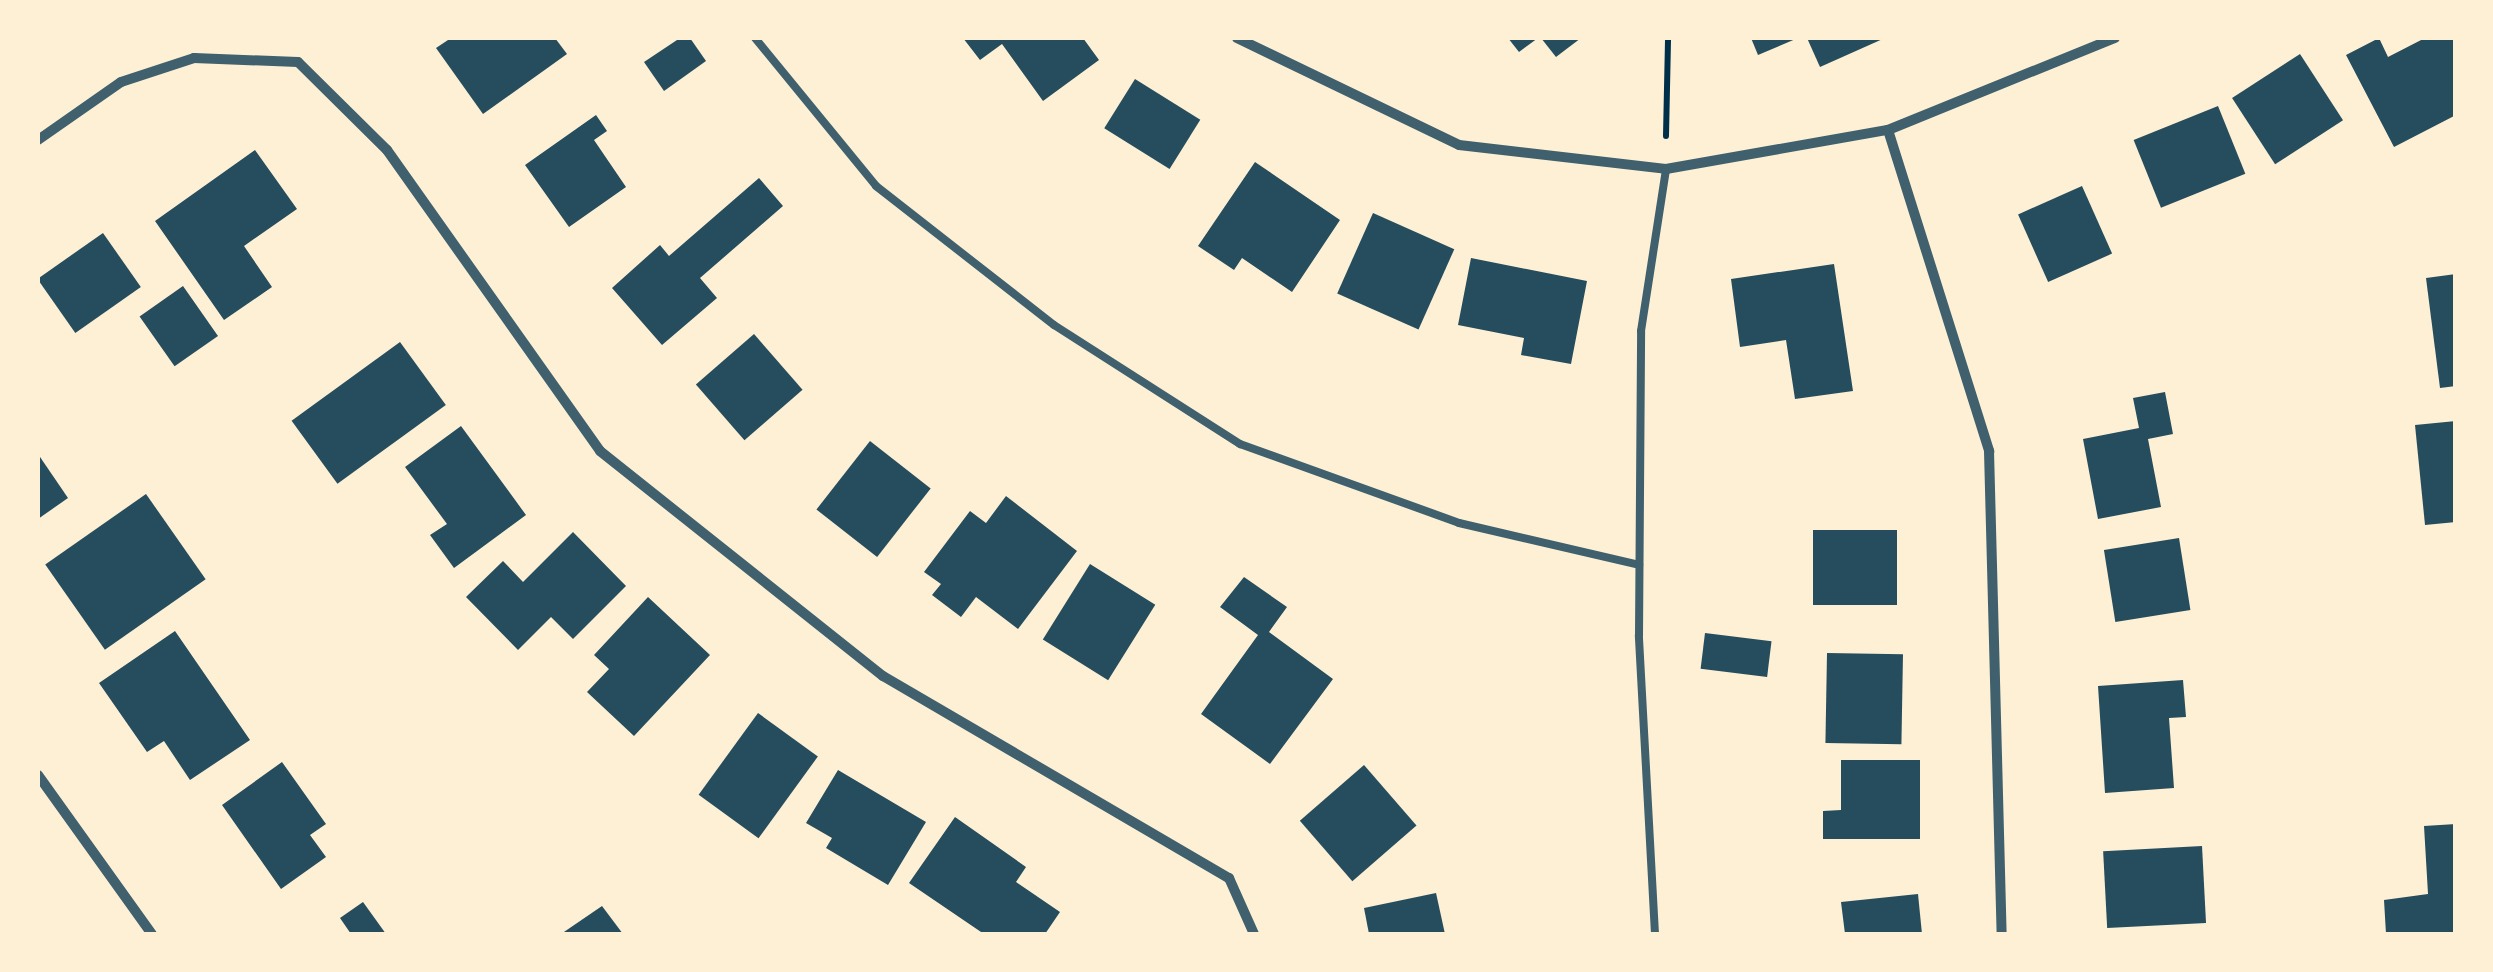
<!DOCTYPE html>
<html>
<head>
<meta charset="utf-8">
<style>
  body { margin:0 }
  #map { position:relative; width:2493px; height:972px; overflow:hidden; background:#fdf0d5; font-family:Literata,serif }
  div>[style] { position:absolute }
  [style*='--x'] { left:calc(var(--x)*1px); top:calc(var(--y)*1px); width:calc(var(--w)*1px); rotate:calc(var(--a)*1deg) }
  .building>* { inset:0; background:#264d5e; transform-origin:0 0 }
  .path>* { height:6px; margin:-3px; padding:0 3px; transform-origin:3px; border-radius:3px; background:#003049 }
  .service>* { height:8px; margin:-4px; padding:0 4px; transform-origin:4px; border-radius:4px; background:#3f606c }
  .minor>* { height:10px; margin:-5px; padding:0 5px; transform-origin:5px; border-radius:5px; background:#3f606c }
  span { translate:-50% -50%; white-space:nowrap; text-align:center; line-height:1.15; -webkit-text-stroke:10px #fdf0d5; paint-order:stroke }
  .frame { position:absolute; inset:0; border:40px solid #fdf0d5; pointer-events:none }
</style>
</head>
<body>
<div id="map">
  <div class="building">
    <i style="clip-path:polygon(451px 38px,555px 38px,567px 54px,483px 114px,436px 48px)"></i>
    <i style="clip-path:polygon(680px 38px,690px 38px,706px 61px,664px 91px,644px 62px)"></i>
    <i style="clip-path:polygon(963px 38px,1083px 38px,1099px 60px,1043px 101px,1002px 44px,980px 60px)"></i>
    <i style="clip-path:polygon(1508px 38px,1538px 38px,1519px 52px)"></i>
    <i style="clip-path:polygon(1541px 38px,1581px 38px,1556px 57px)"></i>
    <i style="clip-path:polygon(1751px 38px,1798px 38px,1758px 55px)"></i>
    <i style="clip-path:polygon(1807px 38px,1885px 38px,1820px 67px)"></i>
    <i style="clip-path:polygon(2379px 38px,2388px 57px,2425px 38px,2456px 38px,2456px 115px,2394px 147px,2346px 55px)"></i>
    <i style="left:2300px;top:54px;width:79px;height:81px;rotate:57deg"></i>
    <i style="left:1135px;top:79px;width:77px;height:58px;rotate:32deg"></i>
    <i style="left:2218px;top:106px;width:73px;height:91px;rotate:68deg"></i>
    <i style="clip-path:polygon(596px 115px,607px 131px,594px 140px,626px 187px,569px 227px,525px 165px)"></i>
    <i style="clip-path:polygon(255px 150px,297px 209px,244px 246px,272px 287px,224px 320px,155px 221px)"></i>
    <i style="clip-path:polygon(1255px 162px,1340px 220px,1292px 292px,1242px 258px,1234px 270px,1198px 246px)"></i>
    <i style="clip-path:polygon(759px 178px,783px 206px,700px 278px,717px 298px,662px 345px,612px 288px,660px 245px,669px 256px)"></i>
    <i style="left:2082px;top:186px;width:74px;height:70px;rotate:66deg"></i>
    <i style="left:1373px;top:213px;width:89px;height:88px;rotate:24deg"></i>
    <i style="left:103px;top:233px;width:66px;height:80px;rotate:55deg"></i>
    <i style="clip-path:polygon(1471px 258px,1587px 281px,1571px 364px,1521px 355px,1524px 338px,1458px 325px)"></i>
    <i style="clip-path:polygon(1834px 264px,1853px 391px,1795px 399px,1786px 340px,1740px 347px,1731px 279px)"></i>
    <i style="clip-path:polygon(2456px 274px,2456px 386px,2440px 388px,2426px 278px)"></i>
    <i style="left:183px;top:286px;width:61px;height:53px;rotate:55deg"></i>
    <i style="left:754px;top:334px;width:74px;height:77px;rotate:49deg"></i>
    <i style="left:400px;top:342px;width:78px;height:134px;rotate:54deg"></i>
    <i style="clip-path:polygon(2165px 392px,2173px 434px,2148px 439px,2161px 507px,2098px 519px,2083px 439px,2139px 428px,2133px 398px)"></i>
    <i style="clip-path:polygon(2456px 421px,2456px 522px,2425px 525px,2415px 425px)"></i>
    <i style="clip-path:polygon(461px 426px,526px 515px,454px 568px,430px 535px,447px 524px,405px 467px)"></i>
    <i style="left:870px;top:441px;width:77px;height:87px;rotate:38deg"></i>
    <i style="clip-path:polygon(38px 454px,68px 498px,38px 519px)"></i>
    <i style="left:146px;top:494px;width:104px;height:123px;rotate:55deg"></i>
    <i style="clip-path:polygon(1006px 496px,1077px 551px,1018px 629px,976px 597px,961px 617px,932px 595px,941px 584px,924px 572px,970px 511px,986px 523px)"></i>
    <i style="left:1813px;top:530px;width:84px;height:75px"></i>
    <i style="clip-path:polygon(573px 532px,626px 586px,573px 639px,551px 617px,518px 650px,466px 597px,503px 561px,523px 582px)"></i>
    <i style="left:2179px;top:538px;width:73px;height:76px;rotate:81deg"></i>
    <i style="left:1090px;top:564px;width:77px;height:89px;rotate:32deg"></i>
    <i style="clip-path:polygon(1244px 577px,1287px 607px,1269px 632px,1333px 679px,1270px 764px,1201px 714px,1258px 635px,1220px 607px)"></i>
    <i style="clip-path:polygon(648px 597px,710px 655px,634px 736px,587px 692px,609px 669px,594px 655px)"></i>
    <i style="clip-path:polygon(175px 631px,250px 740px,190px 780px,164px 741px,147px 752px,99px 683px)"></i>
    <i style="left:1705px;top:633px;width:67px;height:36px;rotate:7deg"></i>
    <i style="left:1827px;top:653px;width:76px;height:90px;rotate:1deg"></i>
    <i style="clip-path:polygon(2183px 680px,2186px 717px,2169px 718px,2174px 788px,2105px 793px,2098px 686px)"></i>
    <i style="left:758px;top:713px;width:74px;height:101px;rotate:36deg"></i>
    <i style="clip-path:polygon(1841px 760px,1920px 760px,1920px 839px,1823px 839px,1823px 811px,1841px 810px)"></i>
    <i style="clip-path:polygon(282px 762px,326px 824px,310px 835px,326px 857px,281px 889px,222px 805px)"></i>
    <i style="left:1364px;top:765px;width:80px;height:85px;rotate:49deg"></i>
    <i style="clip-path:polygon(838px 770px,926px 822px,888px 885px,826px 848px,832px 838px,806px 823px)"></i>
    <i style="clip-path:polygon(955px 817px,1026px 867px,1016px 882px,1060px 912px,1045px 934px,984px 934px,909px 883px)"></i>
    <i style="clip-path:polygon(2456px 824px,2454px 934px,2386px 934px,2384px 900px,2428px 894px,2424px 826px)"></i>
    <i style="left:2202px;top:846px;width:77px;height:99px;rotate:87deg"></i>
    <i style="clip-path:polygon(1436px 893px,1445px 934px,1369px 934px,1364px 908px)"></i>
    <i style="clip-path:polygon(1918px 894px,1922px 934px,1845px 934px,1841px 902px)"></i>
    <i style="clip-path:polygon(363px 902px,386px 934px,351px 934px,340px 918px)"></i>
    <i style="clip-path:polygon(602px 906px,623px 934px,561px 934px)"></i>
  </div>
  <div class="path">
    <i style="--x:1666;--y:136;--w:98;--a:-88.8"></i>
  </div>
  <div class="service">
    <i style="--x:755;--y:38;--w:191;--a:50.7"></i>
    <i style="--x:876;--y:186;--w:226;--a:38"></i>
    <i style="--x:1054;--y:325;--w:221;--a:32.6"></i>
    <i style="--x:1240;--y:444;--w:233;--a:19.8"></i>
    <i style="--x:1459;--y:523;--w:185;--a:13.1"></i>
    <i style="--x:1655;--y:934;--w:299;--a:-93.1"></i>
    <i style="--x:1639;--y:635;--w:304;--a:-89.6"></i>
    <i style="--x:1641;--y:331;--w:164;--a:-81.2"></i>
  </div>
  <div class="minor">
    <i style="--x:1237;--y:38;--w:246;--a:25.7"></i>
    <i style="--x:1459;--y:145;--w:208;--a:6.6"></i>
    <i style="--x:1666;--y:169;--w:225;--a:-10"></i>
    <i style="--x:1888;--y:130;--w:245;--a:-22.1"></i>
    <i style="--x:1888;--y:130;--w:337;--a:72.5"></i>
    <i style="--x:1989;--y:451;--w:483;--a:88.5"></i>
    <i style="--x:38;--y:140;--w:101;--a:-34.9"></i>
    <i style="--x:121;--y:82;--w:77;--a:-18.2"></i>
    <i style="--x:194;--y:58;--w:104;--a:2.2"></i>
    <i style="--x:298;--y:62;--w:125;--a:44.7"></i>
    <i style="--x:387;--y:150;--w:369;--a:54.7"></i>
    <i style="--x:600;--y:451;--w:362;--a:38.5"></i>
    <i style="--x:883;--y:676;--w:401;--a:30.3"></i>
    <i style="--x:1229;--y:878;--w:61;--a:65.9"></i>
    <i style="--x:38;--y:775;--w:196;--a:54.4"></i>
  </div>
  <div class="frame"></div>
</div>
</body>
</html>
